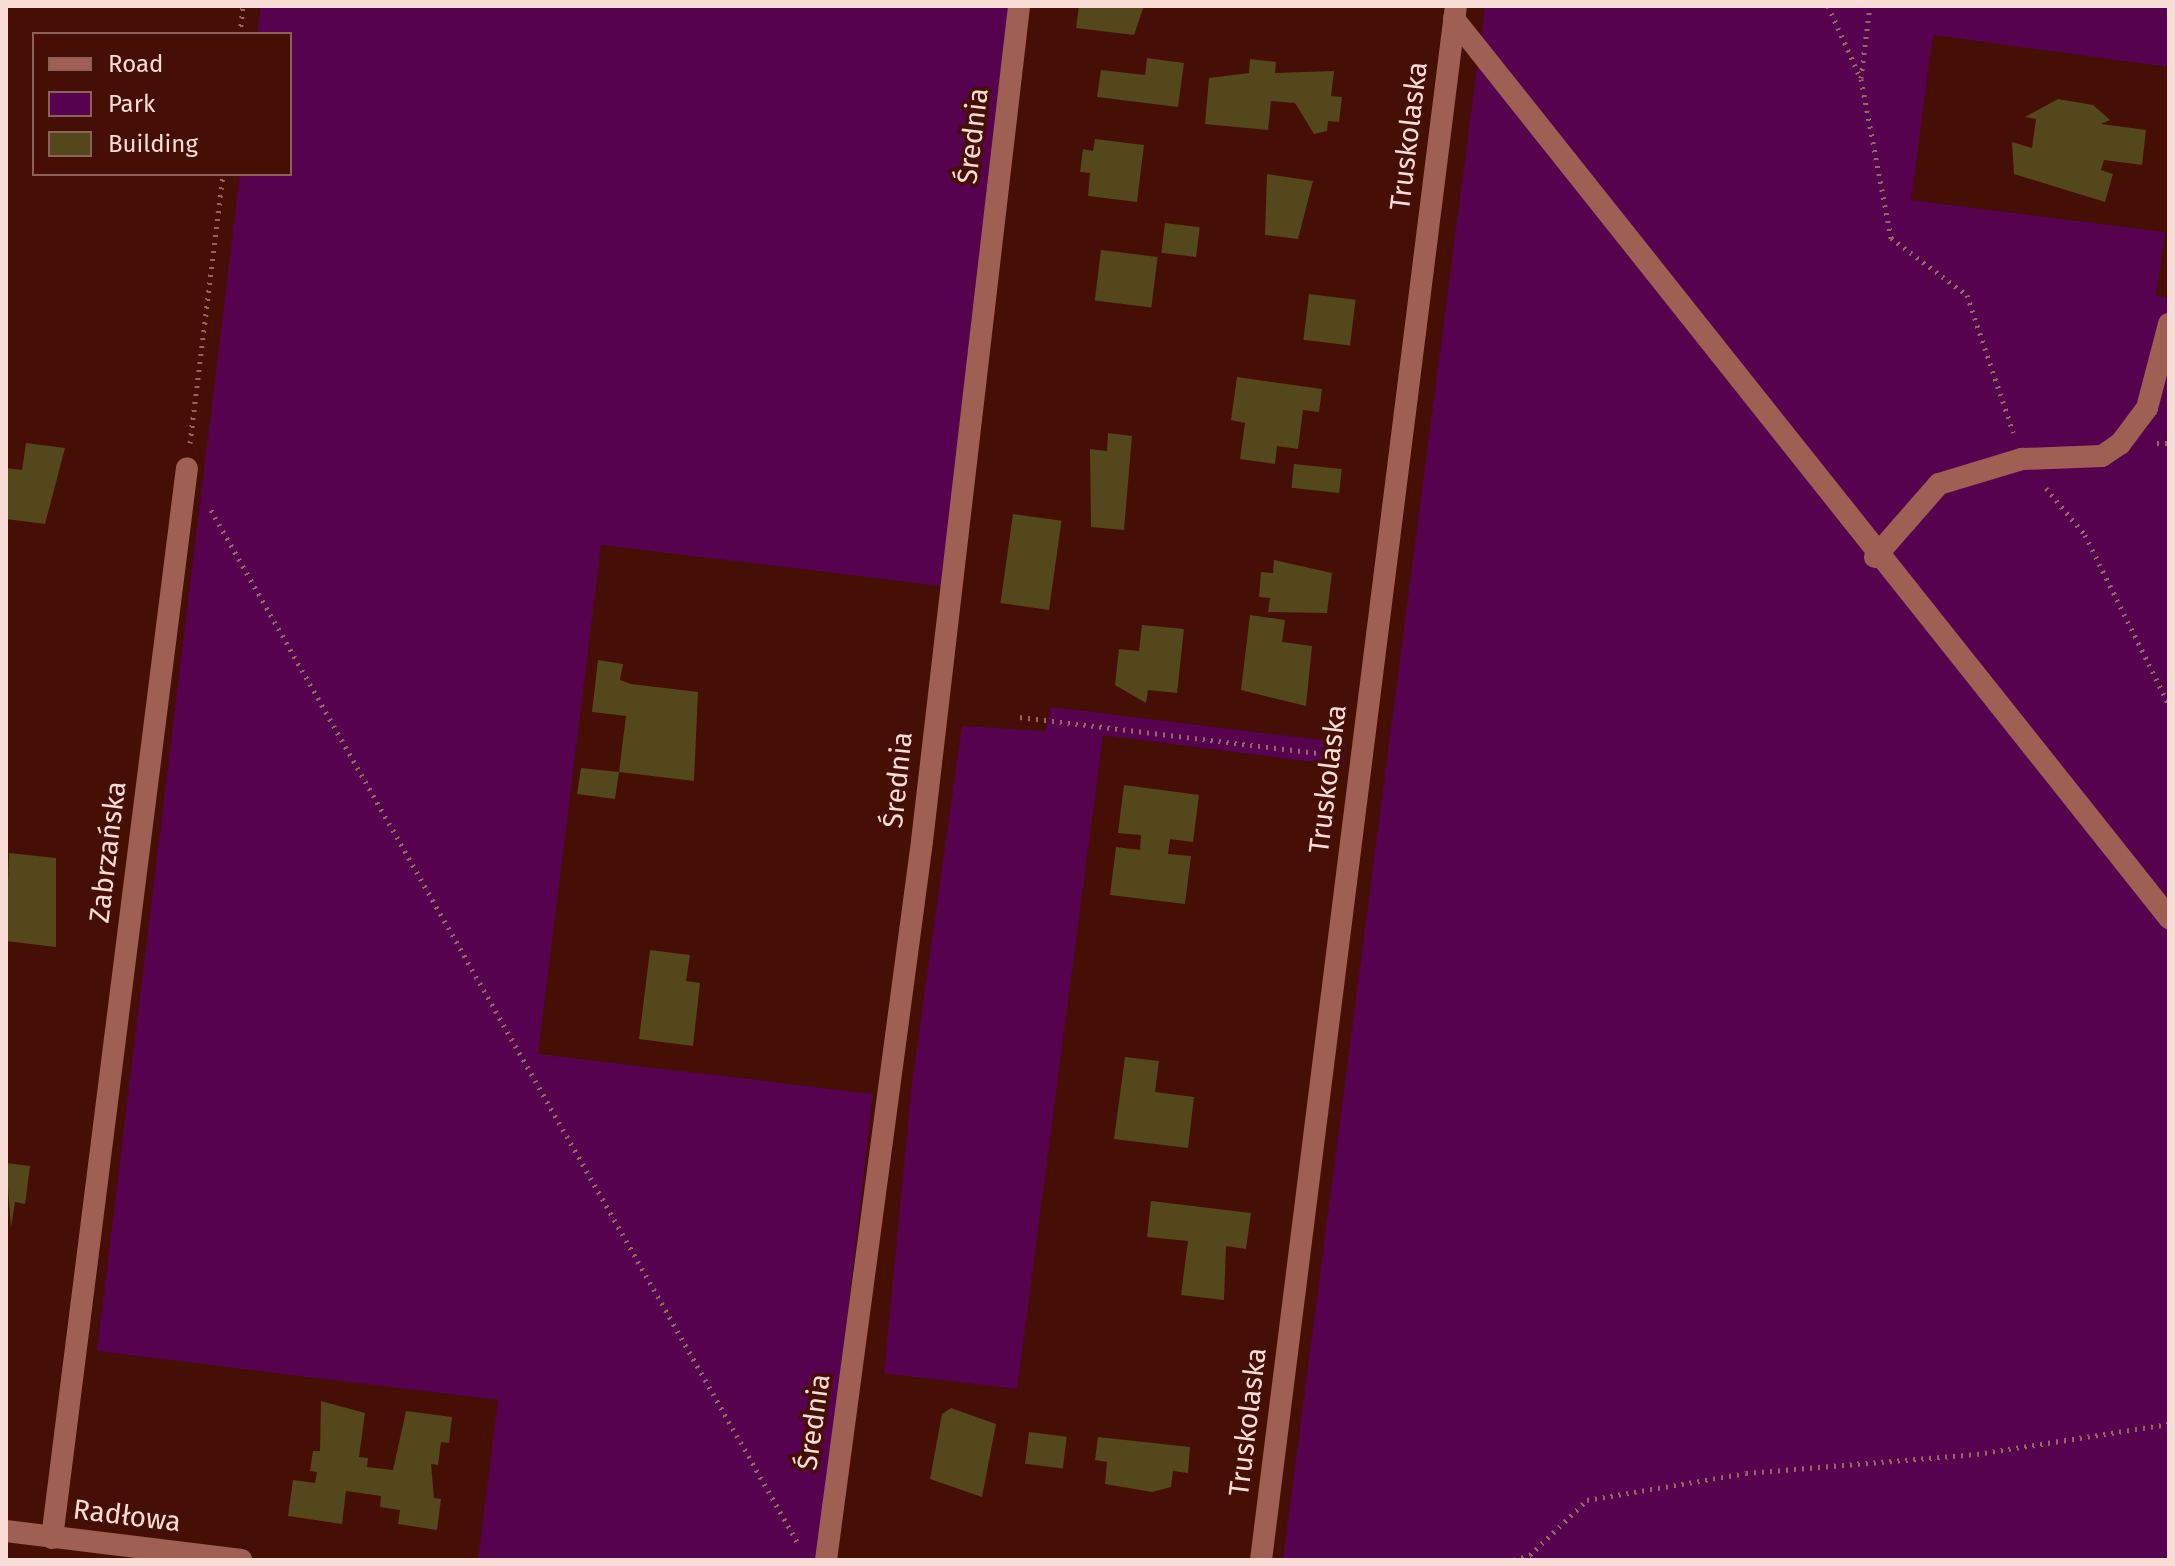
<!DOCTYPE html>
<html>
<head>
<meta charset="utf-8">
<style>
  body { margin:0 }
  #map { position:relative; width:2175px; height:1566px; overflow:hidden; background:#450f05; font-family:"Fira Sans",sans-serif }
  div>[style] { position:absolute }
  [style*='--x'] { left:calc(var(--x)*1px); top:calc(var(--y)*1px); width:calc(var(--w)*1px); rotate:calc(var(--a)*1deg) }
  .green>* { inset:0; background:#56024f }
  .building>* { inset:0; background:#54471b; transform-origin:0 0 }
  .path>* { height:5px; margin-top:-2.5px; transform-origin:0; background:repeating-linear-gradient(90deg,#93675f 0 2px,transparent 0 8px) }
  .minor>* { height:22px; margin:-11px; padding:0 11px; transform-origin:11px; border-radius:11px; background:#9f6053 }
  span { translate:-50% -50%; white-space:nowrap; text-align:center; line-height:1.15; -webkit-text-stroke:7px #450f05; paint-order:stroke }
  .street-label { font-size:28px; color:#faddd6 }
  .frame { position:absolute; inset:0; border:8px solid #faddd6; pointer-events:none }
  .legend { position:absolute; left:32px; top:32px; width:260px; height:144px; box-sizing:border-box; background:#450f05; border:2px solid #8d6159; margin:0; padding:10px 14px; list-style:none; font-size:24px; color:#faddd6 }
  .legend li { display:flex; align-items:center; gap:16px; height:40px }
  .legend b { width:40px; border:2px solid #8d6159 }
</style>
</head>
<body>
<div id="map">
  <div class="green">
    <i style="clip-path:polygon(261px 6px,1012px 6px,942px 586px,601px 545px,538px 1054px,873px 1094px,819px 1560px,478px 1560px,498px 1400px,97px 1351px,240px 174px,290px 174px,290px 34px,257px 34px)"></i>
    <i style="clip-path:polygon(1485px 6px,2169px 6px,2169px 67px,1933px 35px,1911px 200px,2165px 232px,2156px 296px,2169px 298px,2169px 1560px,1283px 1560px)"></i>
    <i style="clip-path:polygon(1051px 707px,1346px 743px,1343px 766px,1103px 735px,1017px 1389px,884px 1373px,912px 1083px,962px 726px,1045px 731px)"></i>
  </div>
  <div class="building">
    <i style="clip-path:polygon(1079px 6px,1144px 6px,1134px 35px,1076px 28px)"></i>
    <i style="clip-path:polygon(1147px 58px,1184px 63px,1178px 107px,1097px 97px,1101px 70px,1145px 75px)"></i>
    <i style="clip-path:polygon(1250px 59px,1276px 62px,1275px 73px,1334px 71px,1331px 96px,1342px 97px,1339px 122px,1328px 121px,1327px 131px,1314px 134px,1295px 103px,1271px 101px,1268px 130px,1205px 124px,1209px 78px,1249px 73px)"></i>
    <i style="clip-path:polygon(2058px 99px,2093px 105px,2110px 120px,2101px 124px,2146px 130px,2142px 165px,2104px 160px,2101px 170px,2113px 174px,2105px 202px,2014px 174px,2012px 142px,2032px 148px,2036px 119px,2025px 117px)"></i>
    <i style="clip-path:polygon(1095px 139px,1144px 145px,1137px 202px,1088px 196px,1090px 173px,1080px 172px,1083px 149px,1093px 151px)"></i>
    <i style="clip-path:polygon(1267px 174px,1313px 181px,1298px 239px,1265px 235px)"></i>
    <i style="left:1165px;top:223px;width:35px;height:30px;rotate:7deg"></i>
    <i style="left:1101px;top:250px;width:57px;height:51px;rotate:7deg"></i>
    <i style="left:1309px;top:294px;width:47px;height:46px;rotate:7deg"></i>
    <i style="clip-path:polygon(1237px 377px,1322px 389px,1319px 412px,1303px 410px,1298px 449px,1277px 446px,1275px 464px,1240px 459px,1245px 423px,1231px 420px)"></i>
    <i style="clip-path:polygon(1108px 433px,1132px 436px,1124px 530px,1091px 527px,1090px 449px,1107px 451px)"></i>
    <i style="clip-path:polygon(26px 443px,65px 448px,45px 524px,6px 519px,6px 468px,22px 470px)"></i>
    <i style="left:1294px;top:464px;width:48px;height:24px;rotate:6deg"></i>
    <i style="left:1013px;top:514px;width:49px;height:90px;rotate:8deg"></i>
    <i style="clip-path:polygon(1274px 560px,1332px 573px,1327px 613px,1268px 612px,1270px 598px,1259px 597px,1261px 572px,1273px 573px)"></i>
    <i style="clip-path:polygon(1250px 615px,1285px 620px,1282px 642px,1312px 646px,1306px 706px,1241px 690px)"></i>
    <i style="clip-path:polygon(1142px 625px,1184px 629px,1177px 693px,1148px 690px,1146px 703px,1115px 685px,1119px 649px,1139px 651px)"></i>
    <i style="clip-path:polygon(598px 660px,623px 664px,620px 680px,631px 684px,698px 692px,694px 781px,619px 772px,615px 799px,577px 794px,581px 768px,619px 772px,626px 716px,592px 712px)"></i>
    <i style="clip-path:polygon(1124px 785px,1199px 795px,1193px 842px,1170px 839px,1168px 854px,1191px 856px,1185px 904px,1110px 895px,1116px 847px,1140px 850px,1141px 835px,1118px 833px)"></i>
    <i style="clip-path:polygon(9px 853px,56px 858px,56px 947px,6px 941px)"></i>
    <i style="clip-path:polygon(650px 950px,690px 955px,686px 981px,700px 983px,693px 1046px,639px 1039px)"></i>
    <i style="clip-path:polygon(1125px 1057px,1159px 1061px,1155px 1092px,1194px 1097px,1188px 1148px,1114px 1139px)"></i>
    <i style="clip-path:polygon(6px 1163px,30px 1166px,25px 1204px,15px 1202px,11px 1228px)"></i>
    <i style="clip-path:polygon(1151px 1201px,1251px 1213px,1246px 1249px,1226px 1246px,1224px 1300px,1181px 1295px,1188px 1241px,1147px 1237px)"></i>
    <i style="clip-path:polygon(321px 1401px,365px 1413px,359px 1457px,368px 1458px,367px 1467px,393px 1470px,406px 1411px,452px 1417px,449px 1443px,441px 1442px,438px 1465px,431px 1464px,434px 1498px,441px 1499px,437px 1530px,398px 1524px,400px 1510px,380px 1507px,381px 1496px,346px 1491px,342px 1524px,288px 1516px,293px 1480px,315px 1483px,317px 1472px,310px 1471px,313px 1451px,320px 1451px)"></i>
    <i style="clip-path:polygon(951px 1408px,996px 1424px,982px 1497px,930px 1479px,942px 1414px)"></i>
    <i style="left:1029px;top:1432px;width:38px;height:32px;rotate:7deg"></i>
    <i style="clip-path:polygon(1098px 1437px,1190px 1447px,1188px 1473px,1173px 1471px,1171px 1487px,1152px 1492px,1105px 1484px,1107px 1462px,1095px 1460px)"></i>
  </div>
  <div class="path">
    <i style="--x:1828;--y:6;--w:80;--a:65.7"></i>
    <i style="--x:1861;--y:79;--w:162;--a:79.3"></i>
    <i style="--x:1891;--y:238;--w:95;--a:36.9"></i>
    <i style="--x:1967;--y:295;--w:145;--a:71.4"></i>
    <i style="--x:240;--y:34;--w:28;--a:-84"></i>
    <i style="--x:1861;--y:78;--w:73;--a:-82.9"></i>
    <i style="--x:190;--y:443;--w:271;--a:-83"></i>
    <i style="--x:2157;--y:443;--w:12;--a:0"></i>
    <i style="--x:2046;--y:488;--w:61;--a:50.3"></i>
    <i style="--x:2085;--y:535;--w:190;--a:63.7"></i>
    <i style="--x:211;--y:510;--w:1190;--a:60.4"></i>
    <i style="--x:1020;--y:717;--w:314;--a:6.9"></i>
    <i style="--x:1514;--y:1560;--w:17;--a:-17"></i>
    <i style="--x:1530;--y:1555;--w:79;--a:-44"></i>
    <i style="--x:1587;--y:1500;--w:161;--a:-9.6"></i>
    <i style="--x:1746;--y:1473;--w:232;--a:-4.7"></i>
    <i style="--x:1977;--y:1454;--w:194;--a:-8.9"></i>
  </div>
  <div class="minor">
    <i style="--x:1454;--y:19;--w:1149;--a:51.5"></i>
    <i style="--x:1875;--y:557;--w:97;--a:-48.8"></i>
    <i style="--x:1939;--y:484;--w:87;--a:-16.8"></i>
    <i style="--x:2022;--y:459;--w:80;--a:-2.1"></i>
    <i style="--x:2102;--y:456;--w:22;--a:-34"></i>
    <i style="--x:2120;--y:444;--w:45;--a:-53.1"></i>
    <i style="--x:2147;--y:408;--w:87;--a:-75.3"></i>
    <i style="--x:6;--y:1531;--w:237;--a:7"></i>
    <i style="--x:52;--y:1538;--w:1078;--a:-82.81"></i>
    <i style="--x:826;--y:1560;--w:725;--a:-82.39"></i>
    <i style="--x:922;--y:841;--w:841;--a:-83.37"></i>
    <i style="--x:1261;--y:1560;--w:1566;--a:-82.85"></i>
  </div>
  <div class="street-label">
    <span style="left:973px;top:136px;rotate:-83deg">Średnia</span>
    <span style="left:1409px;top:136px;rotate:-83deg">Truskolaska</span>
    <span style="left:1328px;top:779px;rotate:-83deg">Truskolaska</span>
    <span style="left:898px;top:780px;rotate:-84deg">Średnia</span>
    <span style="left:108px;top:852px;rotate:-83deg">Zabrzańska</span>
    <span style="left:814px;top:1422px;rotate:-82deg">Średnia</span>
    <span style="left:1248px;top:1422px;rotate:-83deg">Truskolaska</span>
    <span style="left:127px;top:1516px;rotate:7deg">Radłowa</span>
  </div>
  <div class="frame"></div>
  <ul class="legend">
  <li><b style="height:10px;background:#9f6053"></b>Road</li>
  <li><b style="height:22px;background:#56024f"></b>Park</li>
  <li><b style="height:22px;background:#54471b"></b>Building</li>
  </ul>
</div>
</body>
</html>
